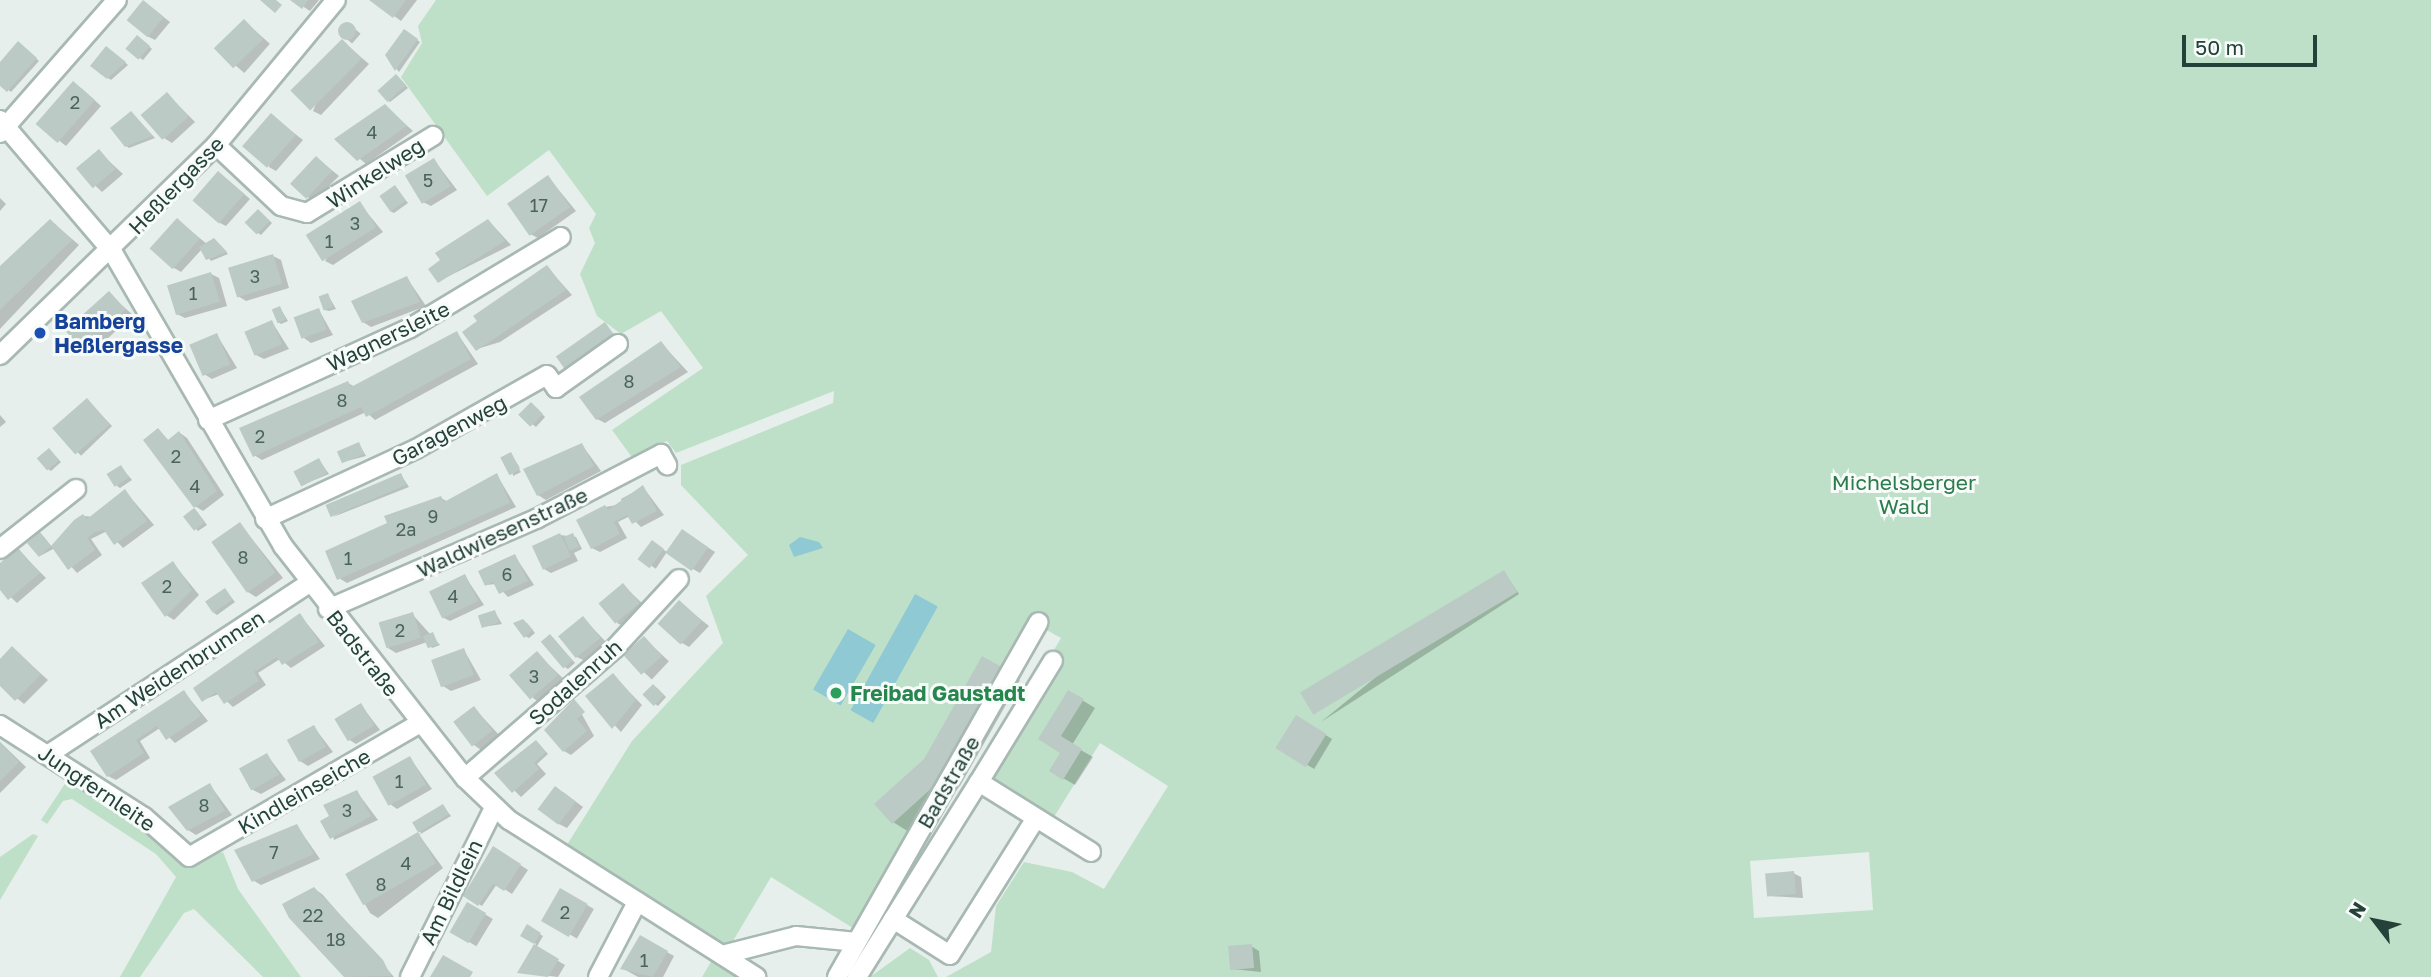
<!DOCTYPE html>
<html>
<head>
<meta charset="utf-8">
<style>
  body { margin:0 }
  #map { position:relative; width:2431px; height:977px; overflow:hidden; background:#e6efeb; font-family:"Golos Text",sans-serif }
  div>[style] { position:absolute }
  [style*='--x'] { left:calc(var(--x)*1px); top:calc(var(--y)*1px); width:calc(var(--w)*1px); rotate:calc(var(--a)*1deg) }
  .green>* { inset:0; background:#bfe0c8 }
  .water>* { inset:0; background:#8ec9d4; transform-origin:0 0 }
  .shadow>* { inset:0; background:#0003; transform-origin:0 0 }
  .building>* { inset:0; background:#bbcac4; transform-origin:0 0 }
  .round { border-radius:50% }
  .roads { filter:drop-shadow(2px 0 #a8b8b2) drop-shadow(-2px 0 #a8b8b2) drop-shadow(0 2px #a8b8b2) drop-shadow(0 -2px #a8b8b2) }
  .minor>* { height:18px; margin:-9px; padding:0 9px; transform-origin:9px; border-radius:9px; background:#fff }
  .dots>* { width:19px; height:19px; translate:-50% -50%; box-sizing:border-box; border:4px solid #f7fbf9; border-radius:50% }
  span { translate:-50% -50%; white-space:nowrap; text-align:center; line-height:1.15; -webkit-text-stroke:6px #f7fbf9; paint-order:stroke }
  .number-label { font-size:18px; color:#4a645c }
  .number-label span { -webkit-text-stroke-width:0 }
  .street-label { font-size:21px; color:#24423a }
  .transit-label { font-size:21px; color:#164399; font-weight:700 }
  .left { translate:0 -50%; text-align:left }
  .park-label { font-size:21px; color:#2d7a4b }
  .leisure-label { font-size:21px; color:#27864d; font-weight:700 }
  .north { position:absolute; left:2340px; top:886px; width:70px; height:70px; -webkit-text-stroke:5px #f7fbf9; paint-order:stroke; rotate:302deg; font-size:19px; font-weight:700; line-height:28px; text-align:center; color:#24423a }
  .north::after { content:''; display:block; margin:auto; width:24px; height:32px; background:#24423a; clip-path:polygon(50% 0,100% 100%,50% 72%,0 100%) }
  .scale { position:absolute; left:2182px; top:35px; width:135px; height:32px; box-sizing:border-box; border:4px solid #24423a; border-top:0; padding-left:9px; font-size:21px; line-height:24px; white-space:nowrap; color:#24423a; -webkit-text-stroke:5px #f7fbf9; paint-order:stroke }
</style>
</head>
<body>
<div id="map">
  <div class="green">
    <i style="clip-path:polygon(evenodd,436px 0,2431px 0,2431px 977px,946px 977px,991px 952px,996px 906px,1024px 862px,1072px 872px,1104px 889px,1168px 786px,1100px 743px,1054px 817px,983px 772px,1061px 638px,1032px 622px,856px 930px,771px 877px,733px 941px,718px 946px,565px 848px,632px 741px,723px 643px,706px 596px,748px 555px,681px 485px,681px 465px,833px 403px,834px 391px,676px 453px,667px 441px,634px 460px,612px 430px,703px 368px,661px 311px,621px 334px,597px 316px,580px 274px,595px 243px,589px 228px,596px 214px,549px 150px,487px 196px,401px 77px,422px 43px,418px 26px,436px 0,1869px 852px,1873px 910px,1754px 918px,1750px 861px,1869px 852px)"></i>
    <i style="clip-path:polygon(70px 776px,198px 859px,223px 852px,238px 889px,301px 977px,263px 977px,194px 909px,184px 913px,140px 977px,120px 977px,176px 877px,156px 854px,72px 799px,63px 801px,47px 824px,41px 820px)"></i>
    <i style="clip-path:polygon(33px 834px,38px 836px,0 900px,0 857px)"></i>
    <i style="clip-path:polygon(910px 948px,929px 960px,938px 977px,870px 977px)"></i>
    <i style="clip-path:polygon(712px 960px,739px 977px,702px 977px)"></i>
  </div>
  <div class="water">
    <i style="clip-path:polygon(800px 537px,819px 542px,823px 548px,794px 557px,789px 545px)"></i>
    <i style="left:915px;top:594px;width:26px;height:133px;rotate:29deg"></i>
    <i style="left:848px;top:629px;width:32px;height:70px;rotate:30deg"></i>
  </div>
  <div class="shadow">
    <i style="clip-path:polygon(293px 0,319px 0,310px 11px)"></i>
    <i style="clip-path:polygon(372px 0,417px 0,401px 21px)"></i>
    <i style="clip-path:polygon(144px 2px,170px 22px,155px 40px,147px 36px)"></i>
    <i style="left:245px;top:22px;width:33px;height:39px;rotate:41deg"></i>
    <i style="left:347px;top:22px;width:18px;height:13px;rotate:41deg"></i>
    <i style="clip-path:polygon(404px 31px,420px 42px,399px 72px,387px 56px)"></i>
    <i style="clip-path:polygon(141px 39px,152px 49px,143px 60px,140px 58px)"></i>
    <i style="clip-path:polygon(342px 41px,369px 64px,321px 115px,313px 111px)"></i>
    <i style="clip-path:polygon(21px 45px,39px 61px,11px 92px,0 83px,0 64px)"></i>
    <i style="clip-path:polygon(110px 50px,128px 65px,111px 80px,108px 78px)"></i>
    <i style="clip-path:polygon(399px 78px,408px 88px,390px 102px,387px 100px)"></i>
    <i style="clip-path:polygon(81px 88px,101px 106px,66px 146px,38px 124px)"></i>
    <i style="clip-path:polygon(167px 94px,195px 122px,172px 143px,164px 138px)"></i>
    <i style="clip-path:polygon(385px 106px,413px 131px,366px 164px,337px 139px)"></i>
    <i style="clip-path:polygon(131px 113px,155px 138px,129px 148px,126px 146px)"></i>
    <i style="clip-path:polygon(272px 116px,303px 140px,276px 171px,269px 167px)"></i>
    <i style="clip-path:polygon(99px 152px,123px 174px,102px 192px,78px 169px)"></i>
    <i style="clip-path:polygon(317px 158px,339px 176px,314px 201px,306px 196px)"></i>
    <i style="clip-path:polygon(434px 160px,457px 190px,431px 206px,423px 202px)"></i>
    <i style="clip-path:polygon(219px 173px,250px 199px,226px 226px,218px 222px)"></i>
    <i style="clip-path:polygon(548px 177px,576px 211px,538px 238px,530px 234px)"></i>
    <i style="clip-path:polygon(395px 187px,408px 203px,394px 213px,390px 211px)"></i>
    <i style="clip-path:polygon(0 198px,6px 204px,0 211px)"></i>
    <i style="clip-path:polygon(360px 204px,383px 232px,333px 265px,325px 261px)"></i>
    <i style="clip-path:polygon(261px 213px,272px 223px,261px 235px,258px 233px)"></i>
    <i style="clip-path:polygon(177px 220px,207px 244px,217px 242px,228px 254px,211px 261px,202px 249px,181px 272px,174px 268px)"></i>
    <i style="clip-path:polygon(51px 221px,79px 245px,0 329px,0 269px)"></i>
    <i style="clip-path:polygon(489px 221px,511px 245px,439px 281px)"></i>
    <i style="clip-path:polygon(273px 256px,281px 260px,289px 288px,246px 301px,238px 296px)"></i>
    <i style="clip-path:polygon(547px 267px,572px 295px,500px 342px,477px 349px)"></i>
    <i style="clip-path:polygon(211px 274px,219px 278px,227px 306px,185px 318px,177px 314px)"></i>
    <i style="clip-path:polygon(407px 278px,426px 306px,371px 327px,363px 322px)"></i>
    <i style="clip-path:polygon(109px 294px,133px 315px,92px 353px,84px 349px)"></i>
    <i style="clip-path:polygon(328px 295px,336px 309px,329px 311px,325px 310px)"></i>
    <i style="clip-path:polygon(280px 308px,288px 321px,281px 324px,278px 322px)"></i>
    <i style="clip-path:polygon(319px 310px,333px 335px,311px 343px,304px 338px)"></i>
    <i style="clip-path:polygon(272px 322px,289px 349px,264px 359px,256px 355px)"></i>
    <i style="clip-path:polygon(605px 324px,616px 337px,567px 369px)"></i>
    <i style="clip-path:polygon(457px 333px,478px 364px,375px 420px,366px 412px,262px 460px,254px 455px,348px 383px,355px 387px)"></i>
    <i style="clip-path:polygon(217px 335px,237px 368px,212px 379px,204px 374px)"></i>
    <i style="clip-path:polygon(661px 343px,688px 372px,605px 423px,597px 419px)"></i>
    <i style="left:87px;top:400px;width:36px;height:43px;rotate:46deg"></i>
    <i style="clip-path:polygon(534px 406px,545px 417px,536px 427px,521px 415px)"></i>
    <i style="clip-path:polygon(0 415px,6px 422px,0 427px)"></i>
    <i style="clip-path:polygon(158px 430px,169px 441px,180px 433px,187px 438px,224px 495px,203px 511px,195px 506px)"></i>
    <i style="clip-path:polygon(359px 444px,366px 456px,343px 462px)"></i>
    <i style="clip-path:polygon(582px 445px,601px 471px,546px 500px,538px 495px)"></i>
    <i style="clip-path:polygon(49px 450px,61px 462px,51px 471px,48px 469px)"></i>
    <i style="clip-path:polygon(511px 454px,520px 468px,513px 464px,521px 472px,513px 476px)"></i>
    <i style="clip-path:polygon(319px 460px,329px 474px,302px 485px)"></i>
    <i style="clip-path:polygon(121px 467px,132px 480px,120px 488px,117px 486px)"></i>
    <i style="clip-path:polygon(401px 475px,409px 487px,333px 517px)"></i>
    <i style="clip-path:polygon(497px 475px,516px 507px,347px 583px,339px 578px,441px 498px,448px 502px)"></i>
    <i style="clip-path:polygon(643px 487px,664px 515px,641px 527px,630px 516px,618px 522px,627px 538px,600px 552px,592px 548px,605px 507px,623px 504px,621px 499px)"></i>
    <i style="clip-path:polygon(125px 491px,154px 525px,123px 548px,107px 531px,91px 539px,102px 555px,77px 573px,55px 548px,40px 556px,43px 536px,53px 548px,83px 516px,96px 517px)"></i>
    <i style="clip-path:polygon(195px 509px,207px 525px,198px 531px,185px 517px)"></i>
    <i style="clip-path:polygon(240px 524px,283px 578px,256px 597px,248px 592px)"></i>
    <i style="clip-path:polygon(560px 535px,576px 537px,582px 549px,574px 553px,578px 561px,551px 573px,544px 569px)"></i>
    <i style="clip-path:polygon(690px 536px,715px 552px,700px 573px,693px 569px)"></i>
    <i style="left:652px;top:542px;width:18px;height:20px;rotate:34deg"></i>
    <i style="clip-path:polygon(18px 550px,46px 578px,17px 603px,0 587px,0 565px)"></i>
    <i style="clip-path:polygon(515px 556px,534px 585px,508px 597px,496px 584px,486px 585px)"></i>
    <i style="clip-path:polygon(173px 563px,199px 595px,174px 620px,166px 615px)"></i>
    <i style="clip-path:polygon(1504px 572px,1519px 594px,1321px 722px)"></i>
    <i style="clip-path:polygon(465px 576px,484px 605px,450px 621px,442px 617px)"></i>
    <i style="clip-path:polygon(623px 585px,647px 608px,625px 627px,617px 623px)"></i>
    <i style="clip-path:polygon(225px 590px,235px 602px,217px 615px,214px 613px)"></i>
    <i style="clip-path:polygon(680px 603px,709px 626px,689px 647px,682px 643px)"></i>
    <i style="clip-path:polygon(495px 612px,502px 624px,483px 627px)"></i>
    <i style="clip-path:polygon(412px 614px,440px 645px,432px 648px,427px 642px,396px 653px,388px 648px)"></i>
    <i style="clip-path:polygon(300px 615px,325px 646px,291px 668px,280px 659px,258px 673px,266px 685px,233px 707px,219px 694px,203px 700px)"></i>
    <i style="clip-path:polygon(583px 618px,607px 643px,585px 661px,577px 657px)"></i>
    <i style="clip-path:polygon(527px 623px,535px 633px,529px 638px,525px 636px)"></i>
    <i style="clip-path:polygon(553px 638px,575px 663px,568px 669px,565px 667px)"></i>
    <i style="left:644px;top:638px;width:34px;height:25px;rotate:43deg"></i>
    <i style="clip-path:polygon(12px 648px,48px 680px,24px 704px,0 684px,0 661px)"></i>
    <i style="clip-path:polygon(464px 650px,481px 680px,451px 691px,443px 686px)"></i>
    <i style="clip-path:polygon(537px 654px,565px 680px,540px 703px,533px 698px)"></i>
    <i style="clip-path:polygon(983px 658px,1020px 680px,960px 786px,909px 832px,893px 822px)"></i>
    <i style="clip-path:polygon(613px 675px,642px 705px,621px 732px,588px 697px)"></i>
    <i style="clip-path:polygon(657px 688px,666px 697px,658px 706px,655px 704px)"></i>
    <i style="clip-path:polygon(184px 692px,208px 721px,175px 743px,160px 728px,140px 741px,150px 758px,116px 780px,108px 776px,93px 752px)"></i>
    <i style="clip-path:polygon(1069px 692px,1095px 708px,1072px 745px,1093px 757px,1075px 785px,1051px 771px,1063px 752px,1040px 738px)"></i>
    <i style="clip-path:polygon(575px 702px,594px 736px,571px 755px,564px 751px)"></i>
    <i style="clip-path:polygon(361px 705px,380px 730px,356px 744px,348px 739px)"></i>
    <i style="clip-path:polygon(474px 708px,500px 736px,481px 750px,474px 745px)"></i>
    <i style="left:1297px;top:718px;width:41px;height:35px;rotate:31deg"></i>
    <i style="clip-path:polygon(314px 727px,333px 752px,308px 766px,300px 761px)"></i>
    <i style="clip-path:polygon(0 742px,26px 767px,0 793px)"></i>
    <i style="clip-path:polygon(539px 744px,548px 754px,537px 764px,546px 774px,521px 797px,497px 773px)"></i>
    <i style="clip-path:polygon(267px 755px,286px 780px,261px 794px,253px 790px)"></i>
    <i style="clip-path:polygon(410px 758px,432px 789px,397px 809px,390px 804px)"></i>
    <i style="clip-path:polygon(210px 785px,232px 815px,196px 835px,188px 830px)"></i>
    <i style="clip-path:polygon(357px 792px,378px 820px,334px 840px,329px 818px)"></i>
    <i style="clip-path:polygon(563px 792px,583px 807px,567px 828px,559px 824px)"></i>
    <i style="clip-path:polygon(443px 806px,451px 816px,419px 835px,443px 868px,378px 918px,370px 913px,353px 883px,421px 833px,415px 822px)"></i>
    <i style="clip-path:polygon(297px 826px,320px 859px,261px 885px,253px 880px)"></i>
    <i style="clip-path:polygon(494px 848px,528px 870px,512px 894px,497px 884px,482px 906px,466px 896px)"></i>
    <i style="clip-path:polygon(1793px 873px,1801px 877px,1803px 898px,1768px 896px)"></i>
    <i style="clip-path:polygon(314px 889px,322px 894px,394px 977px,348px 977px,285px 905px)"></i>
    <i style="left:561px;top:890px;width:38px;height:34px;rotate:30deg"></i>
    <i style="left:468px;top:904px;width:29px;height:32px;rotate:31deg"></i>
    <i style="clip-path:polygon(527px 927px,543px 936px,536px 948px,565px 965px,558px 977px,519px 972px,536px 944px,522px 935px)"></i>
    <i style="clip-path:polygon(640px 937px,674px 956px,663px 977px,638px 977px,622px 968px)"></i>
    <i style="clip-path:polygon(1251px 946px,1259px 951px,1261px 972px,1232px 969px)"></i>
  </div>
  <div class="building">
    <i style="left:143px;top:0;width:27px;height:26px;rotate:39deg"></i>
    <i style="clip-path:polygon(260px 0,276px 0,282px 5px,275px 13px)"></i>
    <i style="clip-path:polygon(290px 0,308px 0,302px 9px)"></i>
    <i style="clip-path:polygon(369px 0,406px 0,393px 18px)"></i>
    <i style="left:244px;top:19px;width:28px;height:42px;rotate:46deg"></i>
    <i class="round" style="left:338px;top:22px;width:18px;height:18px"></i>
    <i style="clip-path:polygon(404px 29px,418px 39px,395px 71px,385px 55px)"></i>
    <i style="left:137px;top:35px;width:17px;height:18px;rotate:40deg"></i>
    <i style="left:342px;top:39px;width:28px;height:73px;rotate:45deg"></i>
    <i style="clip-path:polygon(18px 41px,37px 58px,7px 92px,0 86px,0 62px)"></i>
    <i style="clip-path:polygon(106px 46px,126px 62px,107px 79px,90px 66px)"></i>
    <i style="left:396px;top:74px;width:15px;height:25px;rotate:48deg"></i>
    <i style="left:73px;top:81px;width:29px;height:57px;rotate:41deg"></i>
    <i style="left:167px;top:92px;width:33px;height:35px;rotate:49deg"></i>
    <i style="clip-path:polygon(385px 104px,407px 126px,357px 161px,334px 139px)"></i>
    <i style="clip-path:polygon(131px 111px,153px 136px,125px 147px,110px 128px)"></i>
    <i style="left:271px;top:113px;width:33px;height:44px;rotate:41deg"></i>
    <i style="left:99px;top:149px;width:26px;height:30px;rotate:50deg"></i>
    <i style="left:316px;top:156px;width:22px;height:38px;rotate:43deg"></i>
    <i style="left:434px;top:158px;width:33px;height:34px;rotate:59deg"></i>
    <i style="left:218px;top:171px;width:35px;height:39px;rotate:41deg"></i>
    <i style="left:548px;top:175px;width:39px;height:50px;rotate:55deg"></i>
    <i style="left:395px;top:185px;width:19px;height:19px;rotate:55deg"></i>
    <i style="left:360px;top:201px;width:31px;height:64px;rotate:58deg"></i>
    <i style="left:258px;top:209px;width:17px;height:19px;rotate:45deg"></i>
    <i style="left:177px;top:218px;width:31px;height:41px;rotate:42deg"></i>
    <i style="clip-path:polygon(50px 219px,72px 240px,0 310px,0 266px)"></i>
    <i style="clip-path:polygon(488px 219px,505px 241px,438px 283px,428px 269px,440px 260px,435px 253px)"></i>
    <i style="clip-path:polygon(214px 238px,227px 252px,206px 260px,199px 247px)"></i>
    <i style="left:273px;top:254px;width:31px;height:47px;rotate:73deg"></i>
    <i style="clip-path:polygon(547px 265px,566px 290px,476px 351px,462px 332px,477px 321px,473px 316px)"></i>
    <i style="left:211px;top:272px;width:31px;height:46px;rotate:73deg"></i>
    <i style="clip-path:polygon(407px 276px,420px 302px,362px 323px,351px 301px)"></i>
    <i style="left:109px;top:291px;width:25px;height:59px;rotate:48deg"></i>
    <i style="left:328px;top:293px;width:15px;height:10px;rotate:70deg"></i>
    <i style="left:280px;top:306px;width:15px;height:9px;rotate:67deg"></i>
    <i style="left:319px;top:308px;width:23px;height:27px;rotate:70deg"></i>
    <i style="left:272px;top:320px;width:26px;height:30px;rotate:67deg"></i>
    <i style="left:605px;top:322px;width:16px;height:60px;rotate:55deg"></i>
    <i style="clip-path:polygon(457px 331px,471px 359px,366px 417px,361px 407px,253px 457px,239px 428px,348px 381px,351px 387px)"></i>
    <i style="left:217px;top:333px;width:34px;height:30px;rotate:67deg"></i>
    <i style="clip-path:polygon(661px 341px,681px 367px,596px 420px,579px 397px)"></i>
    <i style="left:87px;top:398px;width:35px;height:46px;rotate:49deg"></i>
    <i style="left:531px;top:402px;width:17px;height:18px;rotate:45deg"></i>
    <i style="clip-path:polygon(158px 428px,168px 440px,179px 431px,217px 491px,194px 508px,143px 440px)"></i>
    <i style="left:359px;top:442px;width:13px;height:24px;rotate:67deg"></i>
    <i style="clip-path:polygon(582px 443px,594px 466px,537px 496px,523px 469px)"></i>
    <i style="left:49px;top:448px;width:16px;height:16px;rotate:50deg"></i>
    <i style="left:511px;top:452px;width:20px;height:12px;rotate:63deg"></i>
    <i style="left:319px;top:458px;width:17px;height:29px;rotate:62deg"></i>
    <i style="left:121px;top:465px;width:15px;height:17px;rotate:58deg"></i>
    <i style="left:401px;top:473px;width:13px;height:82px;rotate:67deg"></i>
    <i style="clip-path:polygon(497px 473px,510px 503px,337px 580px,325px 551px,387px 523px,384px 516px,441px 496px,444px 502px)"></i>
    <i style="clip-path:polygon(643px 485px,657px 511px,632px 524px,627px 515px,614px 522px,620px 534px,591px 549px,576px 520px,605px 505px,608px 510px)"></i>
    <i style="clip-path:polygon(125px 489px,147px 521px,114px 545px,104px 530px,95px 532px,87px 538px,95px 550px,68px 570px,51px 546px,39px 557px,27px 543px,40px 532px,51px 546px,74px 520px,83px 514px,87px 519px)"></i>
    <i style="left:194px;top:508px;width:18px;height:14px;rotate:52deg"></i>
    <i style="left:240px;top:522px;width:62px;height:35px;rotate:55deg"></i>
    <i style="left:682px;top:529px;width:32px;height:29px;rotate:35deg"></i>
    <i style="left:560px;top:533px;width:26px;height:31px;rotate:65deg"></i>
    <i style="left:573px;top:533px;width:15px;height:10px;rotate:67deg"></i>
    <i style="left:652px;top:540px;width:15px;height:24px;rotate:37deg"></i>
    <i style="clip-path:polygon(18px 548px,40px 573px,8px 600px,0 590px,0 563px)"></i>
    <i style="clip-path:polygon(515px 554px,528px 581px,499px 594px,493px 582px,485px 586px,478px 571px)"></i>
    <i style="clip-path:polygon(173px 561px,192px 590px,165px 617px,141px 583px)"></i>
    <i style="left:1504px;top:570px;width:26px;height:238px;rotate:59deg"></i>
    <i style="left:465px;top:574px;width:30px;height:40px;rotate:64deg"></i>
    <i style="left:623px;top:583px;width:26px;height:32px;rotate:50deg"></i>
    <i style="left:225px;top:588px;width:14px;height:24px;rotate:56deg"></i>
    <i style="left:679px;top:600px;width:31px;height:32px;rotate:42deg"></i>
    <i style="left:495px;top:610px;width:13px;height:18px;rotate:72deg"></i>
    <i style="left:413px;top:612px;width:27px;height:36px;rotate:73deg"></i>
    <i style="clip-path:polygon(300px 613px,319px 642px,282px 665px,277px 657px,254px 672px,259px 681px,224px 704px,216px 692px,202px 702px,193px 688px)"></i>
    <i style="left:583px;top:616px;width:28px;height:32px;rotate:51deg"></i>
    <i style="clip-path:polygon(523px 619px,533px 630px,524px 638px,513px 623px)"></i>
    <i style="left:433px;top:632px;width:13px;height:11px;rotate:67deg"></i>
    <i style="left:550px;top:634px;width:35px;height:12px;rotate:50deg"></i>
    <i style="left:644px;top:636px;width:27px;height:28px;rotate:48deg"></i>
    <i style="clip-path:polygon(12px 646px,41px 674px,15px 701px,0 686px,0 659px)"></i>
    <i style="left:464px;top:648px;width:29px;height:35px;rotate:70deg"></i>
    <i style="left:537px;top:651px;width:32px;height:37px;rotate:49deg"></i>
    <i style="clip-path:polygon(982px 656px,1005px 669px,944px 777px,892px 824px,874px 804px,924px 759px)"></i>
    <i style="clip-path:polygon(613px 673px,636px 700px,612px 729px,585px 696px)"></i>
    <i style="left:653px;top:684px;width:16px;height:15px;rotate:45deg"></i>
    <i style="clip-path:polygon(184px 690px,201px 716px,166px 740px,157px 726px,136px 740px,144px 753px,107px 777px,90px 751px)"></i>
    <i style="clip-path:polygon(1068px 690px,1084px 699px,1061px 736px,1082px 749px,1063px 780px,1049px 771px,1060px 753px,1038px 739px)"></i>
    <i style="clip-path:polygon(574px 699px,585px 712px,577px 719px,587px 731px,563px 752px,544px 730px)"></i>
    <i style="left:361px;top:703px;width:26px;height:31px;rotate:59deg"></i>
    <i style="left:474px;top:706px;width:31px;height:26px;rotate:53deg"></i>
    <i style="left:1296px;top:715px;width:36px;height:39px;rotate:32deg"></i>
    <i style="left:314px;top:725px;width:25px;height:31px;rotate:61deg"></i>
    <i style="clip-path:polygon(536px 740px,546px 752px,534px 763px,539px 769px,512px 793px,494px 773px)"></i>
    <i style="clip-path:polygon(0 743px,19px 762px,0 781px)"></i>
    <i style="left:267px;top:753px;width:25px;height:32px;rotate:61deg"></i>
    <i style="left:410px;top:756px;width:33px;height:43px;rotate:61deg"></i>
    <i style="clip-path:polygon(210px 783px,225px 811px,187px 831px,168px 807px)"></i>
    <i style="left:555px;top:786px;width:26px;height:29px;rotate:37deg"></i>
    <i style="clip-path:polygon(357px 790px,371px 816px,330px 839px,320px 821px,329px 816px,323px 805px)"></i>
    <i style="left:443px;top:804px;width:12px;height:36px;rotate:59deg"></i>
    <i style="clip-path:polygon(297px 824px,314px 854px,252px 882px,234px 850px)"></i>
    <i style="left:418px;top:832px;width:36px;height:84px;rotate:60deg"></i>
    <i style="clip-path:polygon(493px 846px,521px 864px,504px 891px,493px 884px,478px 906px,463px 896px)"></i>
    <i style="left:1794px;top:871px;width:23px;height:29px;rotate:85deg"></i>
    <i style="clip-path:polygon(314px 887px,383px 960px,391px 976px,344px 977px,289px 918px,282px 904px)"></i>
    <i style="left:560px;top:888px;width:32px;height:38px;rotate:30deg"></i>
    <i style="left:467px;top:902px;width:22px;height:35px;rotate:30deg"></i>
    <i style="clip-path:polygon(527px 924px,541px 933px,534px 944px,559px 959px,548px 977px,517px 973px,534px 944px,520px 936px)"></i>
    <i style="clip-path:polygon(640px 935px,668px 951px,653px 977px,620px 969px)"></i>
    <i style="left:1252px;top:944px;width:24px;height:24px;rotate:85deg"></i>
    <i style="clip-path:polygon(443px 955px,473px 972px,470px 977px,430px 977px)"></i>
  </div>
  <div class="roads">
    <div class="minor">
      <i style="--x:0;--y:120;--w:172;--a:49.5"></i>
      <i style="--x:112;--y:251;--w:341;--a:59.9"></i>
      <i style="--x:283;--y:546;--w:295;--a:51.9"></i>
      <i style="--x:465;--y:778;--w:61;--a:43.7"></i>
      <i style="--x:509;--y:820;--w:293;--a:32.4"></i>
      <i style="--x:0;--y:133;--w:177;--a:-48.7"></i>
      <i style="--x:216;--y:145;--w:89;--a:43.2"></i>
      <i style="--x:281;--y:206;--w:27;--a:15"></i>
      <i style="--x:307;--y:213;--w:148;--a:-31.4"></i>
      <i style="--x:0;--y:355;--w:301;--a:-44.2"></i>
      <i style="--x:216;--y:145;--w:188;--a:-50.4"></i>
      <i style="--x:208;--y:420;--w:222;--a:-24.5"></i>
      <i style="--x:410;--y:328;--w:176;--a:-31.1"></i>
      <i style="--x:265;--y:519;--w:166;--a:-24.9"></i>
      <i style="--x:416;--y:449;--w:150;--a:-29.5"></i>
      <i style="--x:547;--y:375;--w:16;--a:55"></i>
      <i style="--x:556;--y:388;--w:76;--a:-35.4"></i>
      <i style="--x:0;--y:549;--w:97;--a:-38.3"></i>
      <i style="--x:328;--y:609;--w:227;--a:-23.4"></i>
      <i style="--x:536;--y:519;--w:141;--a:-27.5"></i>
      <i style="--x:661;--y:454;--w:13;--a:61"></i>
      <i style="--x:0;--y:725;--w:171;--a:32.6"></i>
      <i style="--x:144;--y:817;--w:60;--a:41.6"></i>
      <i style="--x:189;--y:857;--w:265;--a:-30.1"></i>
      <i style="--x:49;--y:754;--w:311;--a:-33.3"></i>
      <i style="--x:465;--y:778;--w:198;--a:-40.9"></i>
      <i style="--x:615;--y:648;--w:94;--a:-47.2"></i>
      <i style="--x:979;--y:782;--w:142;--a:-58.6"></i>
      <i style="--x:893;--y:919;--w:67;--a:32.3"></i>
      <i style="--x:950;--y:955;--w:162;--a:-57.9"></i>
      <i style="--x:722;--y:955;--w:76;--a:-14.4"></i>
      <i style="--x:796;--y:936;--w:61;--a:5.6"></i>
      <i style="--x:410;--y:977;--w:189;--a:-63.6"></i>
      <i style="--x:598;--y:977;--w:85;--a:-62.5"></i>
      <i style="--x:837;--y:977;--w:408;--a:-60.4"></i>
      <i style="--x:857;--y:977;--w:230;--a:-58"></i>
      <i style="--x:979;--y:782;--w:132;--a:32"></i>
    </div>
  </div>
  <div class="dots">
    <i style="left:40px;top:333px;background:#1a4fb4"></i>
    <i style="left:836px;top:693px;background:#2e9e5b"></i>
  </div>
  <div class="number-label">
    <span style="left:75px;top:102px">2</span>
    <span style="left:372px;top:132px">4</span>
    <span style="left:428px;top:180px">5</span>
    <span style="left:539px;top:205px">17</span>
    <span style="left:355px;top:223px">3</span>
    <span style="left:329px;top:241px">1</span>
    <span style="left:255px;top:276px">3</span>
    <span style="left:193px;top:293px">1</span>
    <span style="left:629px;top:381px">8</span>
    <span style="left:342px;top:400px">8</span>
    <span style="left:260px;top:436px">2</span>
    <span style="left:176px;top:456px">2</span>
    <span style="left:195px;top:486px">4</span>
    <span style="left:433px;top:516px">9</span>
    <span style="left:406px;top:529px">2a</span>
    <span style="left:243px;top:557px">8</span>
    <span style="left:348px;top:558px">1</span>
    <span style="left:507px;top:574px">6</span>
    <span style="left:167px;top:586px">2</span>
    <span style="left:453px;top:596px">4</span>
    <span style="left:400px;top:630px">2</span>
    <span style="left:534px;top:676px">3</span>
    <span style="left:399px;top:781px">1</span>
    <span style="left:204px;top:805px">8</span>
    <span style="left:347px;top:810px">3</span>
    <span style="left:274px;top:852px">7</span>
    <span style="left:406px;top:863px">4</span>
    <span style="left:381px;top:884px">8</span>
    <span style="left:565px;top:912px">2</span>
    <span style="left:313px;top:915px">22</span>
    <span style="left:336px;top:939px">18</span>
    <span style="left:644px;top:960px">1</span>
  </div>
  <div class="street-label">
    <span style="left:375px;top:173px;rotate:-33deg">Winkelweg</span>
    <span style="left:176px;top:185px;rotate:-46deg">Heßlergasse</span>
    <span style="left:388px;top:336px;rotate:-26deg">Wagnersleite</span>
    <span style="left:449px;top:430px;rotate:-28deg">Garagenweg</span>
    <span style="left:502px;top:532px;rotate:-25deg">Waldwiesenstraße</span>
    <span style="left:363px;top:653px;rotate:52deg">Badstraße</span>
    <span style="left:179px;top:669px;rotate:-33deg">Am Weidenbrunnen</span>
    <span style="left:575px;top:682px;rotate:-42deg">Sodalenruh</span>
    <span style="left:948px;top:782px;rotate:-60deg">Badstraße</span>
    <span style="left:97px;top:788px;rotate:34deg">Jungfernleite</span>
    <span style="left:304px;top:791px;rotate:-30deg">Kindleinseiche</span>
    <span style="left:451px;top:892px;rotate:-64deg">Am Bildlein</span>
  </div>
  <div class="transit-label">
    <span class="left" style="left:54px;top:333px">Bamberg<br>Heßlergasse</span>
  </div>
  <div class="park-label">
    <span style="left:1904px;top:494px">Michelsberger<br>Wald</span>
  </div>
  <div class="leisure-label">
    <span class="left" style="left:850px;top:693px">Freibad Gaustadt</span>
  </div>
  <div class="north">N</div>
  <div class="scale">50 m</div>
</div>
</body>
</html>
